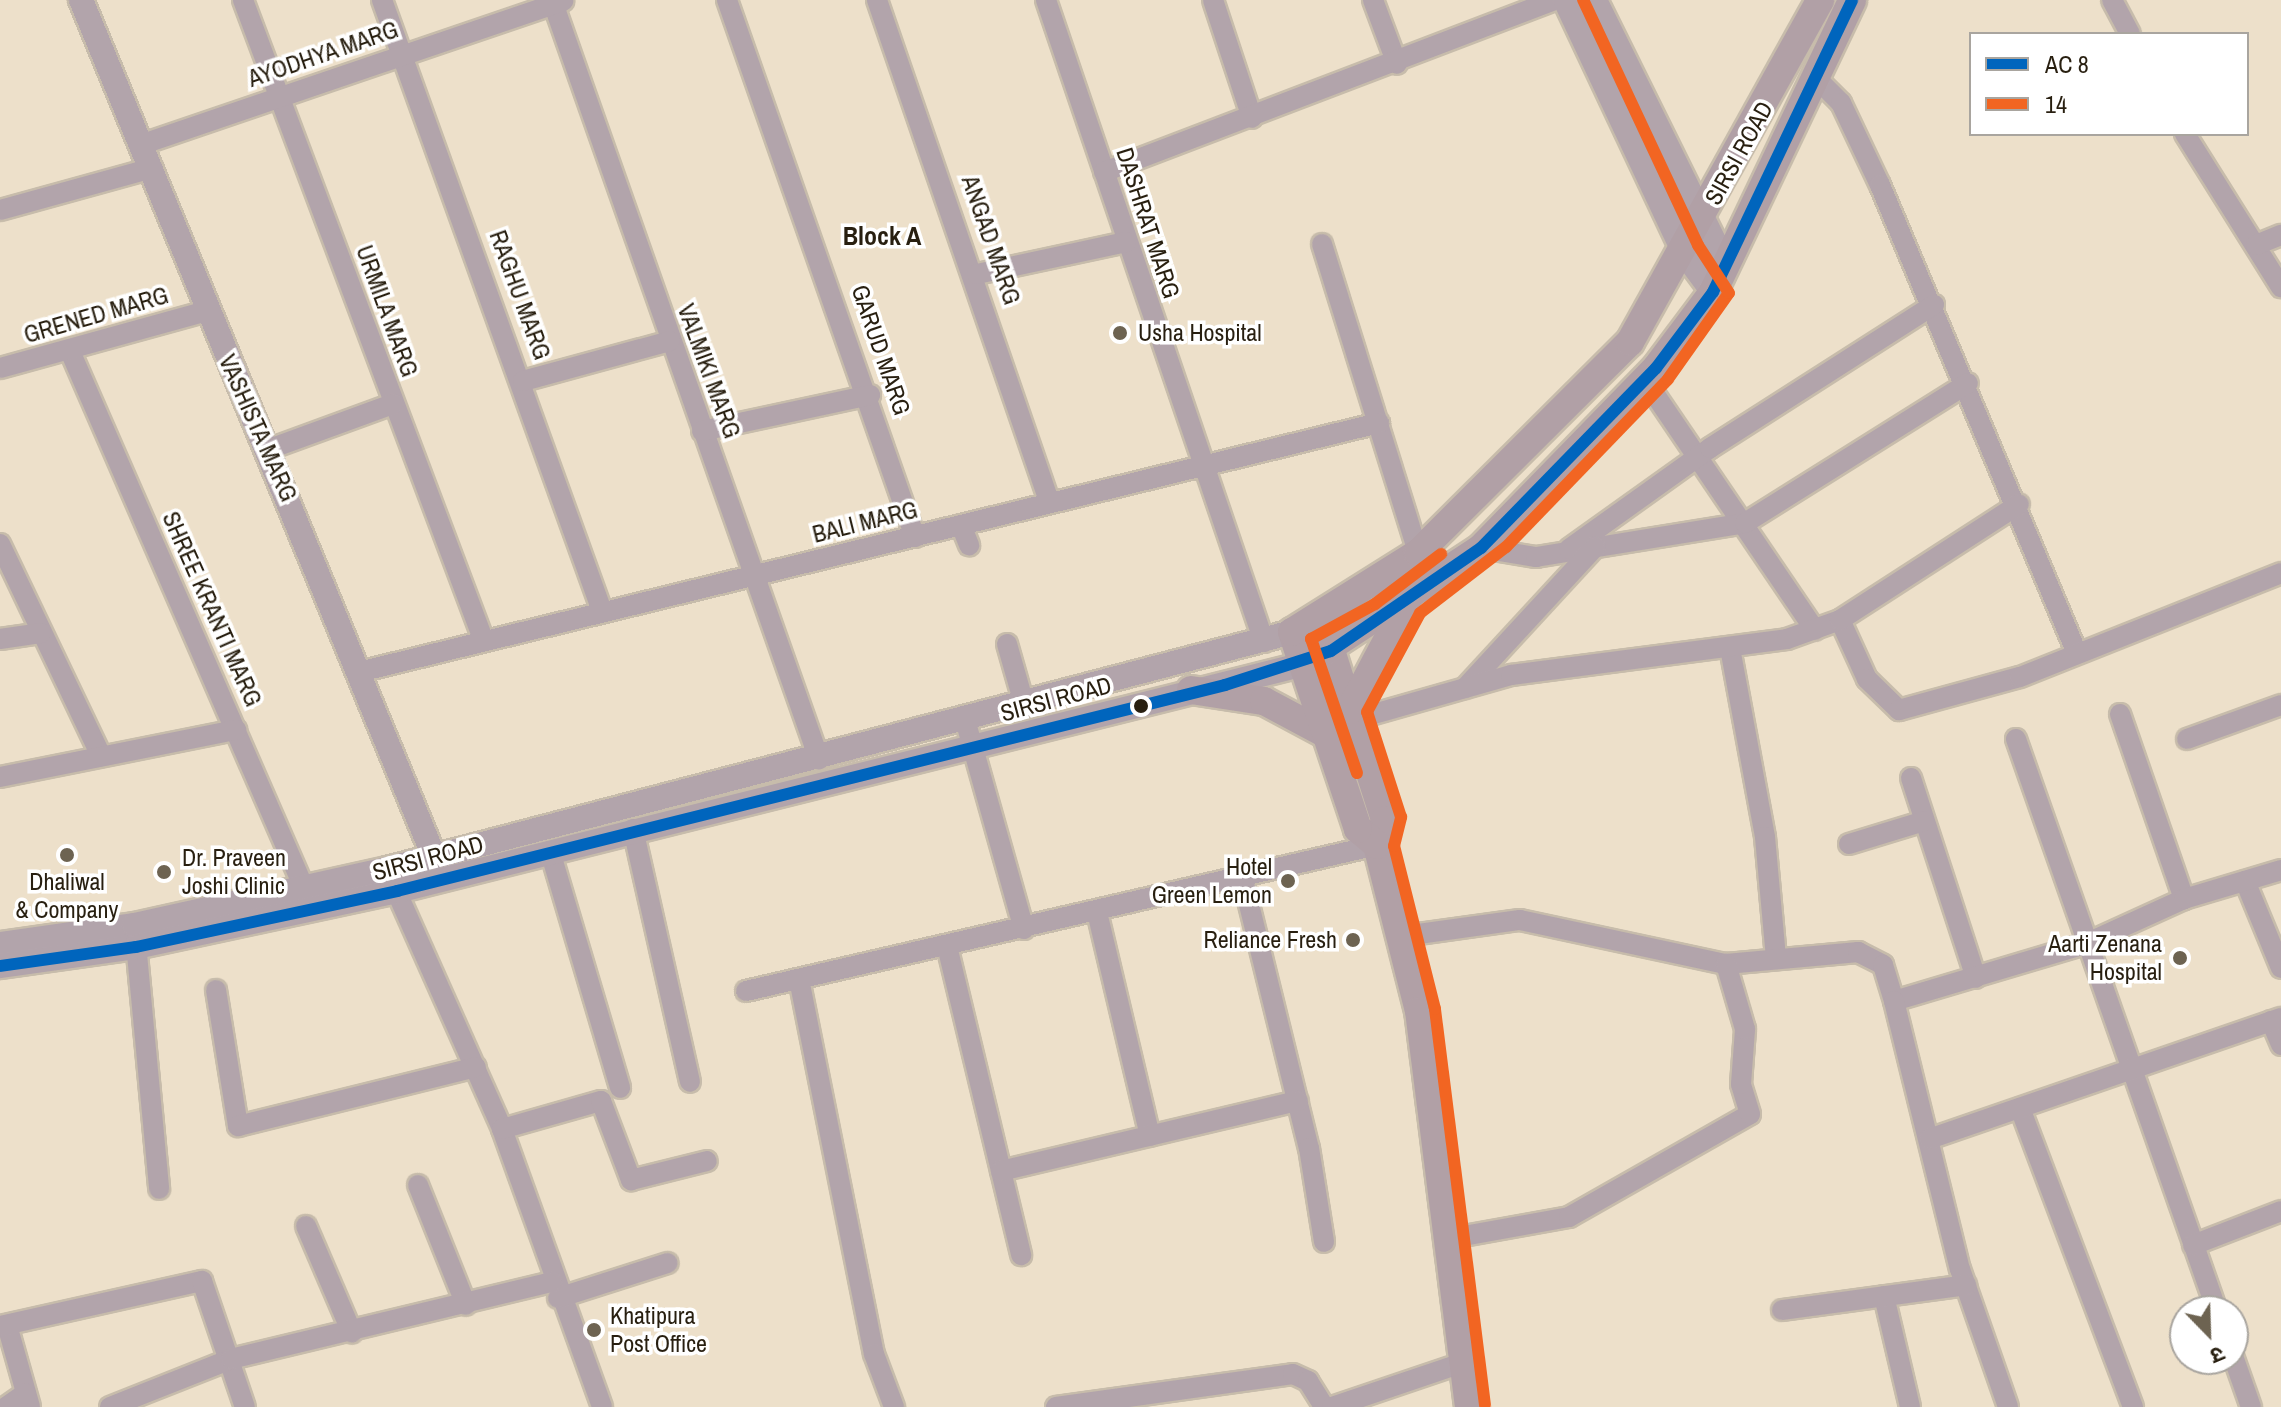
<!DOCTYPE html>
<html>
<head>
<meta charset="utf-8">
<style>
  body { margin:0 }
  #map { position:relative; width:2281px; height:1407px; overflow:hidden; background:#ede0ca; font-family:"Archivo Narrow","Noto Sans Devanagari",sans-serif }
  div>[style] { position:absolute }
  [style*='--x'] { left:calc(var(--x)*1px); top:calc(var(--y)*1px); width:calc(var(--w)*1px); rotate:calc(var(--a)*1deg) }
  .roads { filter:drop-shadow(2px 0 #c7bcab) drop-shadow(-2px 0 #c7bcab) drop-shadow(0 2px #c7bcab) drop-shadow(0 -2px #c7bcab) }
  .minor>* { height:20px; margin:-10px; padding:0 10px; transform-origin:10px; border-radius:10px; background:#b2a4ab }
  .tertiary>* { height:24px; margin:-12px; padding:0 12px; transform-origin:12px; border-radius:12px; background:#b2a4ab }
  .secondary>* { height:28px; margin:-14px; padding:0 14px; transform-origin:14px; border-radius:14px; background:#b1a0a6 }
  .bus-1>* { height:12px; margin:-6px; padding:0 6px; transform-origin:6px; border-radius:6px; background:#0065bd }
  .bus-2>* { height:12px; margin:-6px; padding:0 6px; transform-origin:6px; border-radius:6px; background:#f26522 }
  .dots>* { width:22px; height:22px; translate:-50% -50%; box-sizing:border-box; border:4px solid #fff; border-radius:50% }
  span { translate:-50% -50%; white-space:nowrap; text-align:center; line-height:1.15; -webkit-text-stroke:7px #fff; paint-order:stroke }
  .street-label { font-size:24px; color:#281f10 }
  .poi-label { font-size:24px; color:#281f10 }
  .left { translate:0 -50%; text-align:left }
  .right { translate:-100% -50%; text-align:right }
  .neighbourhood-label { font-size:26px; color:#281f10; font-weight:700 }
  .legend { position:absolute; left:1969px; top:32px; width:280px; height:104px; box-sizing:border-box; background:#fff; border:2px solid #a9a59f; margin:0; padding:10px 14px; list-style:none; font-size:24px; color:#281f10 }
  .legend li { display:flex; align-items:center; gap:16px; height:40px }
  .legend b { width:40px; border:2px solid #a9a59f }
  .north { position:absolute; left:2169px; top:1295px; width:80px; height:80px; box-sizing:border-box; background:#fff; border:2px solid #a9a59f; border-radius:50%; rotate:157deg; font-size:22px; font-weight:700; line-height:32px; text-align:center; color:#281f10 }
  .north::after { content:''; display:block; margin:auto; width:28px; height:36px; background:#6d6351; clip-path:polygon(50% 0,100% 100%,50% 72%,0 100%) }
</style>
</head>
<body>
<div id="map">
  <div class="roads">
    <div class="minor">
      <i style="--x:243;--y:0;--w:683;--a:69.41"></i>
      <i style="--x:382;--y:0;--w:649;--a:70.2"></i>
      <i style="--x:552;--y:0;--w:805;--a:70.62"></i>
      <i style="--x:727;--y:0;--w:569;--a:70.71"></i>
      <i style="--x:877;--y:0;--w:530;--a:71.05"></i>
      <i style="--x:1046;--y:0;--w:678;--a:71.24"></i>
      <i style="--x:1213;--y:0;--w:124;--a:71.7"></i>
      <i style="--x:1373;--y:0;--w:68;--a:69.4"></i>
      <i style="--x:2112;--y:0;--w:38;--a:62"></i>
      <i style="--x:1815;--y:77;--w:37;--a:45"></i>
      <i style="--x:1841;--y:103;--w:91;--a:64.6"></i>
      <i style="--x:1880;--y:185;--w:506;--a:67.19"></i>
      <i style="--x:2185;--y:134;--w:181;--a:57.9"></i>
      <i style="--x:143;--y:144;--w:444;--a:-18.8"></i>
      <i style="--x:1104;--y:172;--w:482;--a:-20.9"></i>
      <i style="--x:0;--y:210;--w:158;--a:-15.4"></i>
      <i style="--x:1322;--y:244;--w:324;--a:72.7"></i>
      <i style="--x:2256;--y:245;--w:27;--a:-22"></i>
      <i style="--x:977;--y:274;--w:152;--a:-12.1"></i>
      <i style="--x:70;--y:351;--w:586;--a:66.45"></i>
      <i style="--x:0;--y:368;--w:215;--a:-15.4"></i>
      <i style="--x:1645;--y:380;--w:302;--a:55.8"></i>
      <i style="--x:523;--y:381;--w:152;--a:-15.2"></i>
      <i style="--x:702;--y:431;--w:172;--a:-12.1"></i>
      <i style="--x:267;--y:450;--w:134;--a:-20.1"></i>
      <i style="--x:961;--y:525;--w:22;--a:68"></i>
      <i style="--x:0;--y:544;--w:235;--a:64.5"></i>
      <i style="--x:1481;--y:548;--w:56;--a:9.3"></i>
      <i style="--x:1536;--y:557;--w:212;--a:-9.2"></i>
      <i style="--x:1745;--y:523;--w:263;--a:-32.1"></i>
      <i style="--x:1569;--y:549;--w:173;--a:-35.6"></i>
      <i style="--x:1710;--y:448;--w:266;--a:-32.6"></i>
      <i style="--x:1840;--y:620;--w:65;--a:65.4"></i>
      <i style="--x:1867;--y:679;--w:45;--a:44.1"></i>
      <i style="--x:1899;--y:710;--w:125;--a:-15.3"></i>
      <i style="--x:2020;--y:677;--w:281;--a:-21.7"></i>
      <i style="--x:0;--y:639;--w:41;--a:-8.3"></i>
      <i style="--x:1007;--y:644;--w:66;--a:74.1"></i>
      <i style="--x:1730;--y:648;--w:192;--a:79.5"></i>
      <i style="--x:1765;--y:837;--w:121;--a:84.8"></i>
      <i style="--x:363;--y:671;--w:1046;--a:-13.72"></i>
      <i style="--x:1465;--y:688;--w:192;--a:-47.3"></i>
      <i style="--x:2120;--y:714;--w:196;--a:70.9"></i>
      <i style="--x:1353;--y:720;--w:164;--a:-15.9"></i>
      <i style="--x:1511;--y:675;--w:278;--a:-7.4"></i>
      <i style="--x:1787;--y:639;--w:56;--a:-19.7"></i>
      <i style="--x:1840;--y:620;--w:213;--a:-32.9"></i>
      <i style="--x:966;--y:723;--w:214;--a:74.3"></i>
      <i style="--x:2016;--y:739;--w:606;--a:70.64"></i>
      <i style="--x:2187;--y:739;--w:100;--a:-19.9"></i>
      <i style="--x:0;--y:777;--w:241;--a:-11.3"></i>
      <i style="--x:1911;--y:778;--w:210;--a:72"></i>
      <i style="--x:633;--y:829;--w:259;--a:77.3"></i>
      <i style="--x:1849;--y:844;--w:78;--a:-17"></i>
      <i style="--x:550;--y:851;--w:247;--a:73.5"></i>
      <i style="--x:390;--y:877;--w:276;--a:66"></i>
      <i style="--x:502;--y:1129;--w:295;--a:70.2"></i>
      <i style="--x:1243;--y:880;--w:276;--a:76.2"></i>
      <i style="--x:1309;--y:1148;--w:95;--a:80.9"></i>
      <i style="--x:2245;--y:881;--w:94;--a:67.5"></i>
      <i style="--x:1097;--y:912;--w:230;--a:76.7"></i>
      <i style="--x:135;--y:933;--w:257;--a:84.6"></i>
      <i style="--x:1404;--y:936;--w:117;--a:-7.9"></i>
      <i style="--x:1520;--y:920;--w:211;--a:12.1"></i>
      <i style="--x:1726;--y:964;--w:133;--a:-5.2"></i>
      <i style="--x:1858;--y:952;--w:28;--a:27"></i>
      <i style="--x:1883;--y:965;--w:38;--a:73"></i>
      <i style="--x:1894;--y:1001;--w:199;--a:-16.6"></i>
      <i style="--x:2085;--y:944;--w:109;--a:-24.4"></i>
      <i style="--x:2184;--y:899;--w:101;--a:-16.6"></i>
      <i style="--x:947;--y:946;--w:318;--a:76.5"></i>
      <i style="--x:799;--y:979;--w:382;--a:78.7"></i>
      <i style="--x:874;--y:1354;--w:57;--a:69.3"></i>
      <i style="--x:216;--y:990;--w:138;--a:80.8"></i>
      <i style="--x:238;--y:1126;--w:245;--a:-13.9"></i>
      <i style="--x:746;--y:991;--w:648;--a:-13.03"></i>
      <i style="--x:1894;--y:1001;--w:276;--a:76.2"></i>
      <i style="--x:1960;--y:1269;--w:146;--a:70.8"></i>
      <i style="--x:2271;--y:1021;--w:26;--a:67"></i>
      <i style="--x:2020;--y:1108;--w:320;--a:69.3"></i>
      <i style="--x:502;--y:1129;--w:103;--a:-15.8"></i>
      <i style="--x:601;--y:1101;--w:85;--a:69.2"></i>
      <i style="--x:631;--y:1180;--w:78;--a:-14"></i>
      <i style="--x:1929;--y:1139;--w:372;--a:-19"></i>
      <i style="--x:1001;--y:1171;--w:305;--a:-13.3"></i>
      <i style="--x:418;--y:1185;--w:129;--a:68.2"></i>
      <i style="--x:306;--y:1226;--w:116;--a:66.7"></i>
      <i style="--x:1447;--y:1239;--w:124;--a:-10.2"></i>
      <i style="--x:1569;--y:1217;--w:208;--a:-29.6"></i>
      <i style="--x:1750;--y:1114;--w:31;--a:-107"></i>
      <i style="--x:1741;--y:1084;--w:55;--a:-85.8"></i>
      <i style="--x:1745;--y:1029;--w:68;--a:-106.3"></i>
      <i style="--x:2193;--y:1245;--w:94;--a:-21.1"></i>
      <i style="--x:1884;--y:1296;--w:114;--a:76.8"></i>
      <i style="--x:558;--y:1298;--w:115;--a:-17.7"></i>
      <i style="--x:1782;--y:1310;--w:186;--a:-7.7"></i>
      <i style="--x:7;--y:1325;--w:85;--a:74.3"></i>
      <i style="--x:0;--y:1326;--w:207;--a:-12.6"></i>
      <i style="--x:202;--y:1281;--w:133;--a:71.2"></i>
      <i style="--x:2233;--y:1356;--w:54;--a:70.6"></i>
      <i style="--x:6;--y:1407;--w:24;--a:-35"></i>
      <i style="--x:110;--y:1407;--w:130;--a:-21.6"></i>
      <i style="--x:231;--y:1359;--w:330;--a:-13.5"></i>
      <i style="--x:1056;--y:1407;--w:239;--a:-7.9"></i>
      <i style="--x:1293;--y:1374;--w:17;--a:25"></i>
      <i style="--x:1308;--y:1381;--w:31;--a:58"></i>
      <i style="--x:1332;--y:1407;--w:140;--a:-18.7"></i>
    </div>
    <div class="tertiary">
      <i style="--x:81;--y:0;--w:927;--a:67.61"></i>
      <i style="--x:1565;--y:0;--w:280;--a:64.8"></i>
      <i style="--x:1684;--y:253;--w:49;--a:53.4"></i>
      <i style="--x:1595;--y:0;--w:296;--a:63.7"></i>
      <i style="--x:0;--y:944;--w:135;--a:-8.1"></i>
      <i style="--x:134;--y:925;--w:259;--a:-12.5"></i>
      <i style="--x:387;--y:869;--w:936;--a:-14.67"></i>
      <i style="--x:0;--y:966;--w:137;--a:-8"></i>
      <i style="--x:136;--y:947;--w:267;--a:-12.1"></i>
      <i style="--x:397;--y:891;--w:935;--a:-14.05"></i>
    </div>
    <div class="secondary">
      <i style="--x:1326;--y:635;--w:194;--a:72.3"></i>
      <i style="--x:1385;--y:820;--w:26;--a:108"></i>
      <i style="--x:1377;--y:845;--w:171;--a:75.8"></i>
      <i style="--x:1419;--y:1011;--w:399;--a:82.8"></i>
      <i style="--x:1304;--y:664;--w:212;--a:-33.2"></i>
      <i style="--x:1481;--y:548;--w:251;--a:-45.8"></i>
      <i style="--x:1656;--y:368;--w:95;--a:-53.1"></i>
      <i style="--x:1713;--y:292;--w:323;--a:-64.5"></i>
      <i style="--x:1191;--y:690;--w:74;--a:8.6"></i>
      <i style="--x:1264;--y:701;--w:72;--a:28"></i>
      <i style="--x:1350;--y:710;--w:121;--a:-62"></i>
      <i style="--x:1377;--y:845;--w:25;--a:-140"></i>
      <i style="--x:1358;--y:829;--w:208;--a:-108.5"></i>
      <i style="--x:1292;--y:632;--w:149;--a:-32.1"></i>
      <i style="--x:1418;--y:553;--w:299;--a:-44.9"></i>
      <i style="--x:1630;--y:342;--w:391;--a:-60.9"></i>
    </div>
  </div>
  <div class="bus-1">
    <i style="--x:0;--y:966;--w:137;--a:-8"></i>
    <i style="--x:136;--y:947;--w:267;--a:-12.1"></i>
    <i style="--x:397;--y:891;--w:853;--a:-13.97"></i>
    <i style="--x:1225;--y:685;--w:111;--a:-17.8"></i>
    <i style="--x:1331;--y:651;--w:182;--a:-34.5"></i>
    <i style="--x:1481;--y:548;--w:251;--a:-45.8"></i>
    <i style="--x:1656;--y:368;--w:95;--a:-53.1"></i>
    <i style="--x:1713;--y:292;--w:323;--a:-64.5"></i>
  </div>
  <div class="bus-2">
    <i style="--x:1357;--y:773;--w:142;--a:-108.9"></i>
    <i style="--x:1311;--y:639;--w:73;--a:-28.7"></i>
    <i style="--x:1375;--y:604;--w:83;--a:-37.1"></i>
    <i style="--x:1485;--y:1405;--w:399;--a:-97.2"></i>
    <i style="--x:1435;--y:1009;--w:168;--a:-104.1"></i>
    <i style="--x:1394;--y:846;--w:30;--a:-76"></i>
    <i style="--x:1401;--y:817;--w:110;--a:-107.9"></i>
    <i style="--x:1367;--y:712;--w:112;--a:-61.8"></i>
    <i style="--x:1420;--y:613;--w:108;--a:-37.5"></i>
    <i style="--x:1506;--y:547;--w:233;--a:-46"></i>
    <i style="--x:1668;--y:379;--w:105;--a:-54.7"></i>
    <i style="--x:1729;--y:293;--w:57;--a:-122.9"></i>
    <i style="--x:1698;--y:245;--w:271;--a:-115.1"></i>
  </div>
  <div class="dots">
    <i style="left:1120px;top:333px;background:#6d6351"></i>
    <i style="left:1141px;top:706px;background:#281f10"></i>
    <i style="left:67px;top:855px;background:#6d6351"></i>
    <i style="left:164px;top:872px;background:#6d6351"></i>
    <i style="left:1288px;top:881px;background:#6d6351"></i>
    <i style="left:1353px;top:940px;background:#6d6351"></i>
    <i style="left:2180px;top:958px;background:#6d6351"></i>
    <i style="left:594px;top:1330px;background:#6d6351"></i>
  </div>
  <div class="street-label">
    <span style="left:323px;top:54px;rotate:-19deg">AYODHYA MARG</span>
    <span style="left:1739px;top:153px;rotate:-61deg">SIRSI ROAD</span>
    <span style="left:1148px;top:223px;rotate:72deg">DASHRAT MARG</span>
    <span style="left:991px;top:240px;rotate:71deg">ANGAD MARG</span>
    <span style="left:520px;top:295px;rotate:70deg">RAGHU MARG</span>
    <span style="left:387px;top:311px;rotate:70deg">URMILA MARG</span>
    <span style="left:96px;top:315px;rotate:-16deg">GRENED MARG</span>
    <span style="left:881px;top:350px;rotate:71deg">GARUD MARG</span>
    <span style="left:709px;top:371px;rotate:70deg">VALMIKI MARG</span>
    <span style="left:258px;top:428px;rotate:66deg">VASHISTA MARG</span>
    <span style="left:865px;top:522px;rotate:-14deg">BALI MARG</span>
    <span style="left:212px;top:609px;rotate:66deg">SHREE KRANTI MARG</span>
    <span style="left:1056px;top:699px;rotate:-15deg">SIRSI ROAD</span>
    <span style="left:428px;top:858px;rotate:-15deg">SIRSI ROAD</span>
  </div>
  <div class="poi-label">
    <span class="left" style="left:1138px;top:333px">Usha Hospital</span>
    <span class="left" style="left:182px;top:872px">Dr. Praveen<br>Joshi Clinic</span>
    <span class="right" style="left:1272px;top:881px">Hotel<br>Green Lemon</span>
    <span style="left:67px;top:896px">Dhaliwal<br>&amp; Company</span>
    <span class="right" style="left:1337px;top:940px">Reliance Fresh</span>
    <span class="right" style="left:2162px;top:958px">Aarti Zenana<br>Hospital</span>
    <span class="left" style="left:610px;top:1330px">Khatipura<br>Post Office</span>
  </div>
  <div class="neighbourhood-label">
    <span style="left:882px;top:236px">Block A</span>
  </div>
  <ul class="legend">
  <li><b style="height:10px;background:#0065bd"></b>AC 8</li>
  <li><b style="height:10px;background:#f26522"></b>14</li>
  </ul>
  <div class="north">उ</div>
</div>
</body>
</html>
